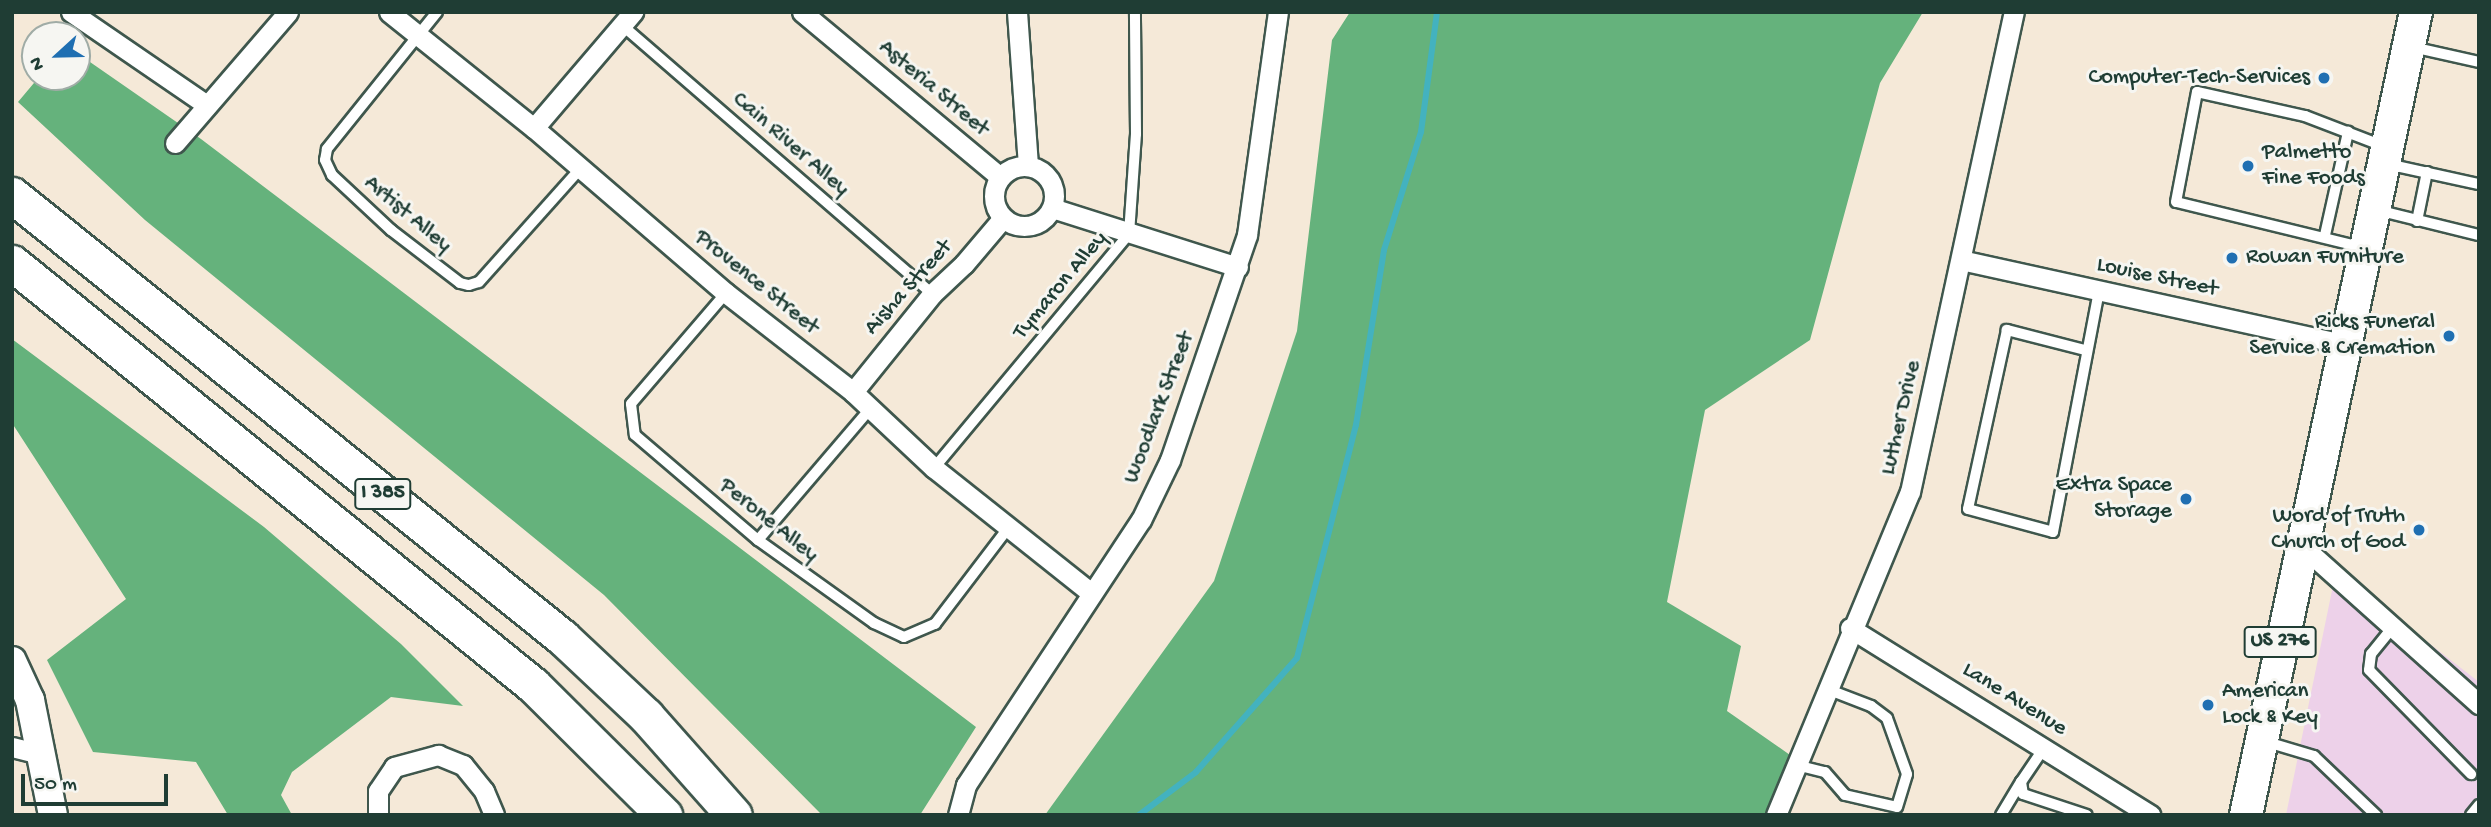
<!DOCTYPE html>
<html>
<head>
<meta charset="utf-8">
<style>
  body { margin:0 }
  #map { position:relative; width:2491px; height:827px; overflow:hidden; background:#f5e9d8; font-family:"Gochi Hand",sans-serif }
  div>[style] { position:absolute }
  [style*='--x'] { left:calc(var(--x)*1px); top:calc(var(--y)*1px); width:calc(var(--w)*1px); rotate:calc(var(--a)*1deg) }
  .built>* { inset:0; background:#edd1e9 }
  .forest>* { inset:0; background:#65b27c }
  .stream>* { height:6px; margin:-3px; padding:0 3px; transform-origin:3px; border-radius:3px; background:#43b2bf }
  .roads { filter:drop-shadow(2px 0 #3f574d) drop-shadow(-2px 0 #3f574d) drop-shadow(0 2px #3f574d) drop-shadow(0 -2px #3f574d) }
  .lane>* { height:10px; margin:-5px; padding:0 5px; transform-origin:5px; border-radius:5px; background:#fff }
  .street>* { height:19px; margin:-9.5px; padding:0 9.5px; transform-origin:9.5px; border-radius:9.5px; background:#fff }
  .street>.ring { margin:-9.5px; padding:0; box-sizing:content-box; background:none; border:19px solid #fff; border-radius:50% }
  .secondary>* { height:28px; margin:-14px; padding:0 14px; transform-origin:14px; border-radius:14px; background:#fff }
  .primary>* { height:32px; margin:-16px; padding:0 16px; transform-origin:16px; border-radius:16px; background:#fff }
  .highway>* { height:35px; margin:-17.5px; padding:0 17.5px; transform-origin:17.5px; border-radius:17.5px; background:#fff }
  .dots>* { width:19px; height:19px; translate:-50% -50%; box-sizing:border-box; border:4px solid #f6f6f2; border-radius:50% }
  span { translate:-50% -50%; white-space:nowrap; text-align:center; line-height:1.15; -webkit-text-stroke:6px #f6f6f2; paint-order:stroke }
  .shield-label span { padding:2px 5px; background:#f6f6f2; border:2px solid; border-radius:5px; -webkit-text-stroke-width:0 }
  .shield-label { font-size:21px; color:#1f3d34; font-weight:700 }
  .poi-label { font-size:23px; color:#1f3d34 }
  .right { translate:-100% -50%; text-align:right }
  .left { translate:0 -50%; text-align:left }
  .street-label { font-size:23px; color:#1f3d34 }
  .frame { position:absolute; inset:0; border:14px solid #1f3d34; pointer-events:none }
  .north { position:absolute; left:21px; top:21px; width:70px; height:70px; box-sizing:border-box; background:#f6f6f2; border:2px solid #a0aca6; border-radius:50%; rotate:248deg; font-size:19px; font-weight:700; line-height:28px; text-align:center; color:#1f3d34 }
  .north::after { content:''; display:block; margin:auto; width:24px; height:32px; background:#1f6fb2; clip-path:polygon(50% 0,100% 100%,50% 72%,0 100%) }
  .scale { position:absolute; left:21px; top:774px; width:147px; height:32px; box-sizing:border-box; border:4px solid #1f3d34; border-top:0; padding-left:9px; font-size:21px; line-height:24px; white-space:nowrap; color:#1f3d34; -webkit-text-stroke:5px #f6f6f2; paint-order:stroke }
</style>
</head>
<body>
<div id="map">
  <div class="built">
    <i style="clip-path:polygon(2336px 571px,2479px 682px,2479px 815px,2286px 815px)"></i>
  </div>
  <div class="forest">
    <i style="clip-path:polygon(1350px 12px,1923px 12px,1880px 83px,1810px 340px,1705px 410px,1667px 602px,1741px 646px,1727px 711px,1790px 755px,1765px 815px,1045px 815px,1214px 581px,1297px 331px,1332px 40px)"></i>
    <i style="clip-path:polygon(77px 53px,201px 139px,976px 727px,920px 815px,822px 815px,604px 595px,145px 220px,18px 102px,39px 77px,77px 77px)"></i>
    <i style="clip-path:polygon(12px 339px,264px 527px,401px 644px,463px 706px,391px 697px,292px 772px,281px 795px,292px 815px,228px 815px,196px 762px,93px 752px,47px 660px,126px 599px,12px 423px)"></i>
  </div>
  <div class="stream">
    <i style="--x:1139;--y:815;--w:71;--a:-37"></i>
    <i style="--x:1196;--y:772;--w:152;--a:-48.5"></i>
    <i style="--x:1297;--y:658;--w:240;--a:-75.8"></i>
    <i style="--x:1356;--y:425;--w:177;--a:-80.9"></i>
    <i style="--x:1384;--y:250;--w:124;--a:-72.6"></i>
    <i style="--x:1421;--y:132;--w:121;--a:-82.4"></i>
  </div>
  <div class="roads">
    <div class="lane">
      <i style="--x:437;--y:12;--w:176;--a:128.8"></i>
      <i style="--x:327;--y:149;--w:11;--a:100"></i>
      <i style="--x:325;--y:160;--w:17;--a:65"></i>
      <i style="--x:332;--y:175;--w:81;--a:43"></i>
      <i style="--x:391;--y:230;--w:87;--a:37.5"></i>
      <i style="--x:460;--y:283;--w:9;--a:13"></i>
      <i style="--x:469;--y:285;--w:10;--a:-17"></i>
      <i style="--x:479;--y:282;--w:150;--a:-48.2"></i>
      <i style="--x:623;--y:26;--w:409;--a:40.9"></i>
      <i style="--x:2412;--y:47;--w:69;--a:12.6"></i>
      <i style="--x:2387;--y:164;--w:94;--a:12.3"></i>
      <i style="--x:2377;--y:210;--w:105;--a:13.8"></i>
      <i style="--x:2417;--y:221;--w:50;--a:-78.5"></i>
      <i style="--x:2325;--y:235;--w:106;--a:-77.4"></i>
      <i style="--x:2361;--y:247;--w:190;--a:-166.3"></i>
      <i style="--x:2176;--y:202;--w:112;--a:-79.2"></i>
      <i style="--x:2197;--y:92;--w:111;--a:12.5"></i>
      <i style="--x:2305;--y:116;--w:84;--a:21"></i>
      <i style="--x:726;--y:293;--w:146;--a:130.6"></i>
      <i style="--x:631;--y:404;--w:31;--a:83"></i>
      <i style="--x:635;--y:435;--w:162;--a:40.5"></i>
      <i style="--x:758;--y:540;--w:143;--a:35.6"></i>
      <i style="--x:874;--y:623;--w:33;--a:25"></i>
      <i style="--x:904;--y:637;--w:34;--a:-23"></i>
      <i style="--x:935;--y:624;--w:122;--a:-52.7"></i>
      <i style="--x:2085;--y:350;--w:81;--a:-165.6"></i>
      <i style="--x:2007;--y:330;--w:183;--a:102.3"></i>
      <i style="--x:1968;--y:509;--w:88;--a:15.1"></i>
      <i style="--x:2053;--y:532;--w:246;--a:-79.2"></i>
      <i style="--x:934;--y:468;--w:305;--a:-50.2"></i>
      <i style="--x:1129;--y:234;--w:100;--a:-86"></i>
      <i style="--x:1136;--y:134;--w:122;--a:-90.5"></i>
      <i style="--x:758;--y:540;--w:172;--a:-49.5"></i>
      <i style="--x:2393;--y:627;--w:35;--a:129"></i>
      <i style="--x:2371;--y:654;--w:16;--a:97"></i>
      <i style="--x:2369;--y:670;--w:146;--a:45.6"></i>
      <i style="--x:2267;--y:742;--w:49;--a:16.6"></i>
      <i style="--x:2314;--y:756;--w:86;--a:43.6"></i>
      <i style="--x:2044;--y:748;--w:41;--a:124.1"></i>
      <i style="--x:2021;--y:782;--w:12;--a:81"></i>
      <i style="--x:2023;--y:794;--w:67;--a:18.2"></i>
      <i style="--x:1796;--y:765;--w:30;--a:14"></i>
      <i style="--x:1825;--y:772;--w:30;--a:49"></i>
      <i style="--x:1845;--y:795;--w:53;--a:13"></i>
      <i style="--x:1897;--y:807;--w:34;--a:-73"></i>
      <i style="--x:1907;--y:774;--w:59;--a:-109.7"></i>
      <i style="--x:1887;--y:718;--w:20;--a:-143"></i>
      <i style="--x:1871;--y:706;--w:47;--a:-158.9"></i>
      <i style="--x:2001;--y:815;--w:39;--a:-59"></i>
      <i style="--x:2471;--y:815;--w:13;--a:-51"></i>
    </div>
    <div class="street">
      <i style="--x:71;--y:12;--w:165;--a:34.4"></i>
      <i style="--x:389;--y:12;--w:186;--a:38.7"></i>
      <i style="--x:534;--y:128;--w:253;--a:40.7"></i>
      <i style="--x:726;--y:293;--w:161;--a:37.9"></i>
      <i style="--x:853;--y:392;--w:111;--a:43.2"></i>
      <i style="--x:934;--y:468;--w:201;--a:38.5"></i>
      <i style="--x:802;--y:12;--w:258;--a:39.8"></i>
      <i style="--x:1017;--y:12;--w:154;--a:85.9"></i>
      <i style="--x:534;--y:128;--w:153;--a:-49.5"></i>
      <i style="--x:175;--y:143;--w:173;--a:-49.2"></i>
      <i class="ring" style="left:994px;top:166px;width:41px;height:41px"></i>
      <i style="--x:1052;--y:208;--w:195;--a:17.6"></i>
      <i style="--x:1961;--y:260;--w:392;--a:12.4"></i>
      <i style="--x:853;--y:392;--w:126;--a:-51.1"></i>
      <i style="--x:932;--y:294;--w:44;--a:-43.2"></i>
      <i style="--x:964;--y:264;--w:60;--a:-49.7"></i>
      <i style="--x:2301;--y:545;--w:239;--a:41.8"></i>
      <i style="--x:1850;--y:628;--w:354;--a:31.9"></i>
      <i style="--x:12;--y:747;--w:32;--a:14"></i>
      <i style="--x:378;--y:815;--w:24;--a:-90"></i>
      <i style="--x:378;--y:791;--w:29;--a:-56"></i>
      <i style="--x:394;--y:767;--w:46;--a:-15.3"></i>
      <i style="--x:438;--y:755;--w:27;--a:22"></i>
      <i style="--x:463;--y:765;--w:33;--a:51"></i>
      <i style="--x:484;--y:791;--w:26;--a:67"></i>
      <i style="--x:958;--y:815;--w:31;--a:-75"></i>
      <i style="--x:966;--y:785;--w:318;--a:-56.6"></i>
      <i style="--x:1141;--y:520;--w:67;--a:-64.2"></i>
      <i style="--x:1170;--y:460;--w:238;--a:-71.1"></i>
      <i style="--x:1247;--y:235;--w:225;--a:-82.1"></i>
      <i style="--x:1776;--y:815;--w:350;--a:-67.5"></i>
      <i style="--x:1910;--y:492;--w:491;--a:-77.8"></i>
    </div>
    <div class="secondary">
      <i style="--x:12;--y:661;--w:43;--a:65.2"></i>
      <i style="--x:30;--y:700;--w:117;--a:78.7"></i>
    </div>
    <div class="primary">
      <i style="--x:2246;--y:815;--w:821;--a:-78.05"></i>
    </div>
    <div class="highway">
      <i style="--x:12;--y:195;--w:706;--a:38.79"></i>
      <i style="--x:562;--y:637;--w:115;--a:43.2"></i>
      <i style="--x:646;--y:716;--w:132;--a:48.4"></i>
      <i style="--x:12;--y:263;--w:670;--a:39.01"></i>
      <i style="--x:533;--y:685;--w:185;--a:44.8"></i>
    </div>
  </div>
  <div class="dots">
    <i style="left:2324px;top:78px;background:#1f6fb2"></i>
    <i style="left:2248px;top:166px;background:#1f6fb2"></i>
    <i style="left:2232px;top:258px;background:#1f6fb2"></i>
    <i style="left:2449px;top:336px;background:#1f6fb2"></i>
    <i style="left:2186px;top:499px;background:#1f6fb2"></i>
    <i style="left:2419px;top:530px;background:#1f6fb2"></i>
    <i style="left:2208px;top:705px;background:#1f6fb2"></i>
  </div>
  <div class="shield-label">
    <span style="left:383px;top:494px">I 385</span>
    <span style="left:2280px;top:642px">US 276</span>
  </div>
  <div class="poi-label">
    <span class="right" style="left:2310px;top:78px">Computer-Tech-Services</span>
    <span class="left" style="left:2262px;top:166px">Palmetto<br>Fine Foods</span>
    <span class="left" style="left:2246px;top:258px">Rowan Furniture</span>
    <span class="right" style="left:2435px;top:336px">Ricks Funeral<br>Service &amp; Cremation</span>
    <span class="right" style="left:2172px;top:499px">Extra Space<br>Storage</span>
    <span class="right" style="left:2405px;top:530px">Word of Truth<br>Church of God</span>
    <span class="left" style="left:2222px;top:705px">American<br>Lock &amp; Key</span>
  </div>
  <div class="street-label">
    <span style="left:933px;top:89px;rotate:40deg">Asteria Street</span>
    <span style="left:790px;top:145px;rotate:41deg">Cain River Alley</span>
    <span style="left:407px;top:215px;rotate:40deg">Artist Alley</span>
    <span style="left:2157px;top:278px;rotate:12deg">Louise Street</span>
    <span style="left:756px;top:283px;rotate:39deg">Provence Street</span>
    <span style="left:1061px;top:286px;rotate:-50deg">Tymaron Alley</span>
    <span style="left:909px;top:288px;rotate:-48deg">Aisha Street</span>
    <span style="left:1160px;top:408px;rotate:-69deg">Woodlark Street</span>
    <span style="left:1902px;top:418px;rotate:-77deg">Luther Drive</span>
    <span style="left:768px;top:521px;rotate:39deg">Perone Alley</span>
    <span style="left:2014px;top:700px;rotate:32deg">Lane Avenue</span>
  </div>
  <div class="frame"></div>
  <div class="north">N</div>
  <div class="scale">50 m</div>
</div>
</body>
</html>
